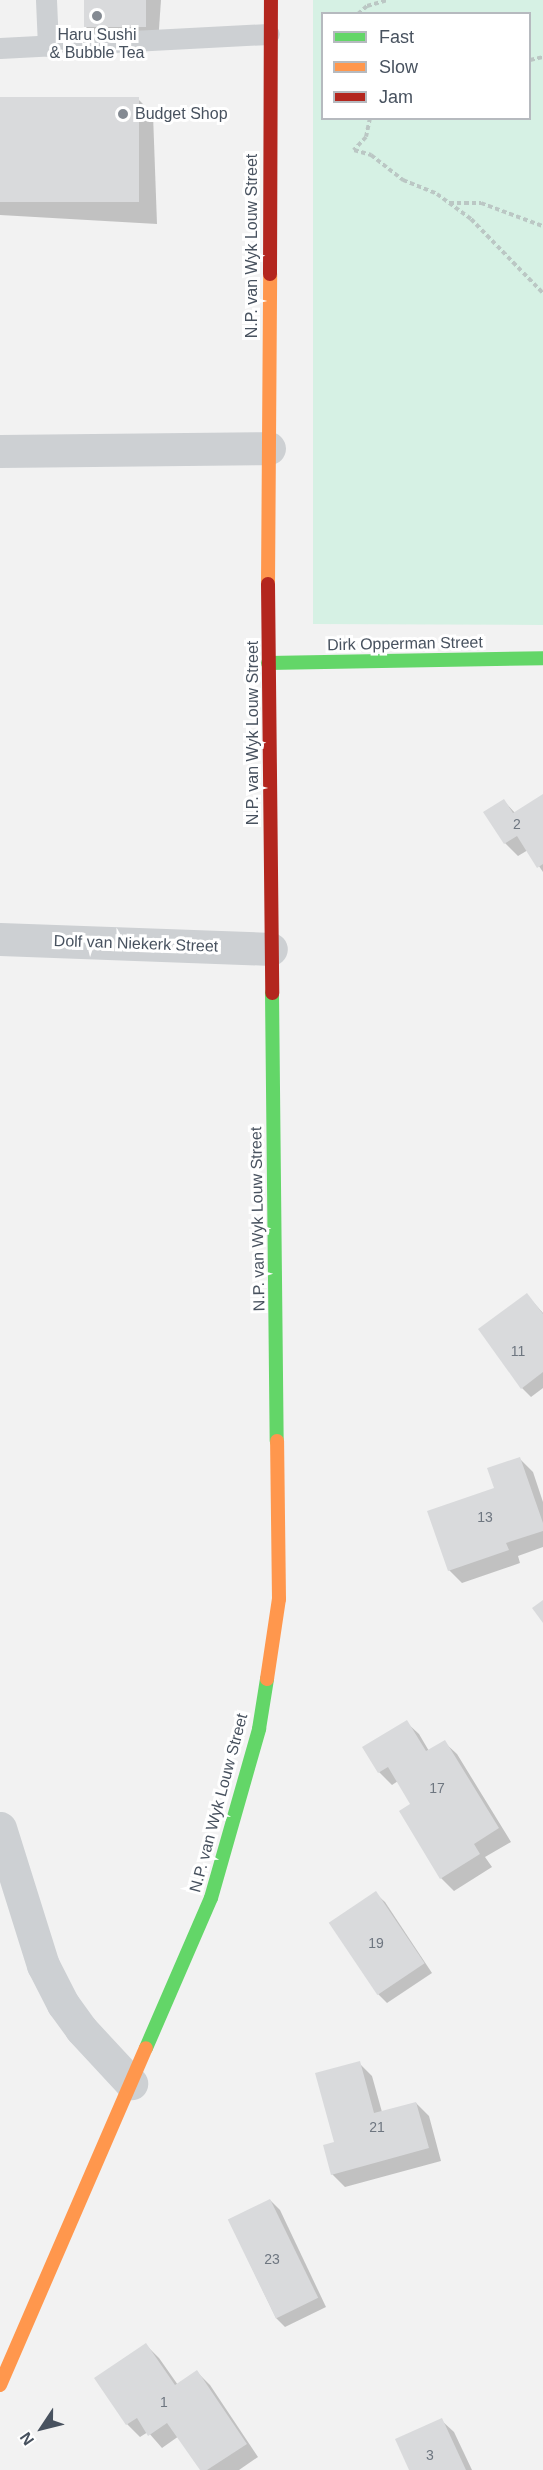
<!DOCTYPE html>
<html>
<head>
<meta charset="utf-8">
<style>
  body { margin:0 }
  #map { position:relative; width:543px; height:2470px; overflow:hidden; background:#f2f2f2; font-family:Arial,sans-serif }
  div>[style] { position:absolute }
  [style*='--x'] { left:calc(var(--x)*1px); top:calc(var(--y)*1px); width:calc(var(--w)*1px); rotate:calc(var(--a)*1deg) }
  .green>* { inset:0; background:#d6f1e4 }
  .shadow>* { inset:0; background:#0003 }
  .building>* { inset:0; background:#d9dadc; transform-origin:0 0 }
  .path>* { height:4px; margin-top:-2px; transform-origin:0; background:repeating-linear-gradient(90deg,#bbc7c4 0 4.5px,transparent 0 7.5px) }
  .lane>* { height:21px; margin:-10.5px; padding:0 10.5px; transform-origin:10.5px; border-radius:10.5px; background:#cdd0d3 }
  .street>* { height:33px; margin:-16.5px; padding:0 16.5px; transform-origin:16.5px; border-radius:16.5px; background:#cdd0d3 }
  .fast>* { height:14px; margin:-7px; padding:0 7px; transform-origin:7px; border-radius:7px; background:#63d668 }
  .slow>* { height:14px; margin:-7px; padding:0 7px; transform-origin:7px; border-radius:7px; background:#ff974d }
  .jam>* { height:14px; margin:-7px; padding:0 7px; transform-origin:7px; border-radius:7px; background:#b3261e }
  .dots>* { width:16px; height:16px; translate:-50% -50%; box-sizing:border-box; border:3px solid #fff; border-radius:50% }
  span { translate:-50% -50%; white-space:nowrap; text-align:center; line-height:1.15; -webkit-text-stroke:6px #fff; paint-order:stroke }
  .number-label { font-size:14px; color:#6e7680 }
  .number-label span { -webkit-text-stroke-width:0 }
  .poi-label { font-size:16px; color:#48525f }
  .left { translate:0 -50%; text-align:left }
  .street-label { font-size:16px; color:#48525f }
  .legend { position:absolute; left:321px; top:12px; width:210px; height:108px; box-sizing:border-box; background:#fff; border:2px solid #b6babf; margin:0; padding:8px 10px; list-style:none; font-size:18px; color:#48525f }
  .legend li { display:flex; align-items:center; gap:12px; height:30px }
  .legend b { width:30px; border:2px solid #b6babf }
  .north { position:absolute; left:12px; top:2398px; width:60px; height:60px; -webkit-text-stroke:4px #fff; paint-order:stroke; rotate:235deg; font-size:16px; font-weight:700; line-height:24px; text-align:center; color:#48525f }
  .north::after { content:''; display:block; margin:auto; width:21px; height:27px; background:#48525f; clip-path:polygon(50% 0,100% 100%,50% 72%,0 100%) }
</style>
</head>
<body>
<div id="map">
  <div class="green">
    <i style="clip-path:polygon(evenodd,313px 0,543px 0,543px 625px,313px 624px,313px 0,322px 14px,530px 14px,530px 118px,322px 118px,322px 14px)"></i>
  </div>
  <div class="shadow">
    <i style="clip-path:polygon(86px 0,161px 0,158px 43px,101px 42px,86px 27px)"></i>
    <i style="clip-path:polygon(0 99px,138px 99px,153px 114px,157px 224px,0 215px)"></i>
    <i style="clip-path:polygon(543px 796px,543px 872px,528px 850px,518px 856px,505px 843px,504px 801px,515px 813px)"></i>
    <i style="clip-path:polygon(527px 1295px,543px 1313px,543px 1388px,531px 1397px,522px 1388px)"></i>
    <i style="clip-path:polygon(520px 1459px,533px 1472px,543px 1502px,543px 1547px,518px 1556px,520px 1563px,462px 1583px,449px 1570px,496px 1489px)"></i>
    <i style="clip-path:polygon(406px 1722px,419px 1734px,429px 1751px,444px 1742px,457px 1754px,511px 1842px,485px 1857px,492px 1867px,454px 1891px,441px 1878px,412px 1804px,398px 1781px,392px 1785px,379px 1772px)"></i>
    <i style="clip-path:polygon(375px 1893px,385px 1902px,432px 1973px,387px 2003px,378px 1994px)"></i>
    <i style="clip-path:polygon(359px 2063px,372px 2076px,382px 2112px,416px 2103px,429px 2116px,441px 2161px,345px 2187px,332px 2174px,336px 2143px)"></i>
    <i style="clip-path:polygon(270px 2200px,280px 2210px,326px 2307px,285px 2327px,276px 2318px,229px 2220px)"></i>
    <i style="clip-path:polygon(146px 2345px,159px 2358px,178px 2385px,197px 2372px,210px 2385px,258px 2457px,239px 2470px,202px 2470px,179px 2436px,162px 2448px,148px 2432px,140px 2437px,127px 2424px,96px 2378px)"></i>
    <i style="clip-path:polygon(441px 2420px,454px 2432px,472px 2470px,411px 2470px)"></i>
  </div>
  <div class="building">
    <i style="left:84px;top:0;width:62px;height:27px"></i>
    <i style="left:0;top:97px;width:139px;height:105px"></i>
    <i style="clip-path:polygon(543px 794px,543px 864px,537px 868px,517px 836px,504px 844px,483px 812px,504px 799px,513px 813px)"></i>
    <i style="clip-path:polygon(527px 1293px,543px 1314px,543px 1372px,521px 1389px,478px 1329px)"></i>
    <i style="clip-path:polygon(520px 1457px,543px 1523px,543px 1531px,506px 1543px,509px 1550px,448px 1571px,427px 1511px,494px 1488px,487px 1468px)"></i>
    <i style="clip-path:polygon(543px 1600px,543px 1623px,532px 1608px)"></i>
    <i style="clip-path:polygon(407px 1720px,426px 1751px,445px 1740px,499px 1828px,474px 1844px,480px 1854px,440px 1879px,399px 1811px,410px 1804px,388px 1767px,378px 1773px,362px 1747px)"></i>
    <i style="left:376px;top:1891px;width:87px;height:57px;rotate:56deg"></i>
    <i style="clip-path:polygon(360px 2061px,374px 2113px,416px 2102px,429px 2148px,331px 2175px,323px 2145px,334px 2142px,315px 2073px)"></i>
    <i style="left:270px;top:2199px;width:110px;height:47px;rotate:64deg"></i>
    <i style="clip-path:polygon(146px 2343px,175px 2385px,197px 2370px,247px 2444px,207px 2470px,200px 2470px,167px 2423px,148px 2436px,137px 2418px,126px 2425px,94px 2378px)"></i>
    <i style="clip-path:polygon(442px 2418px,466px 2470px,409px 2470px,395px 2439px)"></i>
  </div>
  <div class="path">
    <i style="--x:358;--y:14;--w:12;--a:-42"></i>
    <i style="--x:367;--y:6;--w:22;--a:-16"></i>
    <i style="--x:530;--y:60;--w:13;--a:-13"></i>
    <i style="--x:370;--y:118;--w:19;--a:102"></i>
    <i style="--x:366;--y:137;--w:18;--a:133"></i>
    <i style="--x:354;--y:150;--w:18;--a:16"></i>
    <i style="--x:371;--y:155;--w:41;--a:38"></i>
    <i style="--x:403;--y:180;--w:37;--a:22"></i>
    <i style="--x:437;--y:194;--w:42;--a:36.3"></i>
    <i style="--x:471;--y:219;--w:103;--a:45.8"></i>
    <i style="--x:449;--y:203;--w:32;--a:0"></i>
    <i style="--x:481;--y:203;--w:66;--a:20.4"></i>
  </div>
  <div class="lane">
    <i style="--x:46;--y:0;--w:46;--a:87.5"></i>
    <i style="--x:0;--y:48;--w:269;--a:-3"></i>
  </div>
  <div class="street">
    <i style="--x:0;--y:451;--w:269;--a:-0.6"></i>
    <i style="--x:0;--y:939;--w:271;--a:2.1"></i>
    <i style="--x:0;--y:1828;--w:144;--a:72.6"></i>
    <i style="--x:43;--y:1965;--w:44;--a:62.9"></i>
    <i style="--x:63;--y:2004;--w:31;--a:54"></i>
    <i style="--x:81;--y:2029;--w:74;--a:47.2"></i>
  </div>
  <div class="fast">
    <i style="--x:268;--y:663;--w:275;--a:-1"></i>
    <i style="--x:272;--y:993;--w:448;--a:89.4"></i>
    <i style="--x:146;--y:2048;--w:163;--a:-66.6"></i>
    <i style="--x:211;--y:1898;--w:176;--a:-74.1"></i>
    <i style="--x:259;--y:1729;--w:51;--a:-80.9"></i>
  </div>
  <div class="slow">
    <i style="--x:268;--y:584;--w:310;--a:-89.6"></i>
    <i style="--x:267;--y:1679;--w:81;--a:-81.5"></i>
    <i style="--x:279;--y:1599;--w:158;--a:-90.7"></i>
    <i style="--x:0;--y:2385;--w:367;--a:-66.6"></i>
  </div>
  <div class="jam">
    <i style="--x:270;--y:274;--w:274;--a:-89.8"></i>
    <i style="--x:268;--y:584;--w:409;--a:89.4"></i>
  </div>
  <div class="dots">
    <i style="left:97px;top:16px;background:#848a92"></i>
    <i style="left:123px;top:114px;background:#848a92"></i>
  </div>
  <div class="number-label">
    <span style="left:517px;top:824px">2</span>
    <span style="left:518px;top:1351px">11</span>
    <span style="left:485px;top:1517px">13</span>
    <span style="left:437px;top:1788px">17</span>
    <span style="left:376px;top:1943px">19</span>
    <span style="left:377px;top:2127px">21</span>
    <span style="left:272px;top:2259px">23</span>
    <span style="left:164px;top:2402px">1</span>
    <span style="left:430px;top:2455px">3</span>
  </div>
  <div class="poi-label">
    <span style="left:97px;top:44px">Haru Sushi<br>&amp; Bubble Tea</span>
    <span class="left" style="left:135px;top:114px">Budget Shop</span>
  </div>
  <div class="street-label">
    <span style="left:252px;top:246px;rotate:-90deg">N.P. van Wyk Louw Street</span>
    <span style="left:405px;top:644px;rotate:-1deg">Dirk Opperman Street</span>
    <span style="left:253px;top:733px;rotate:-90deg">N.P. van Wyk Louw Street</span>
    <span style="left:136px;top:944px;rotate:2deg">Dolf van Niekerk Street</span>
    <span style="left:258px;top:1219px;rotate:-91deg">N.P. van Wyk Louw Street</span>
    <span style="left:219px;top:1803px;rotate:-75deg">N.P. van Wyk Louw Street</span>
  </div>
  <ul class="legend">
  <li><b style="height:8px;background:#63d668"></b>Fast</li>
  <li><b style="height:8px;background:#ff974d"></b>Slow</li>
  <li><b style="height:8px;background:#b3261e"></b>Jam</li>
  </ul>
  <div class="north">N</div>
</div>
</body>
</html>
